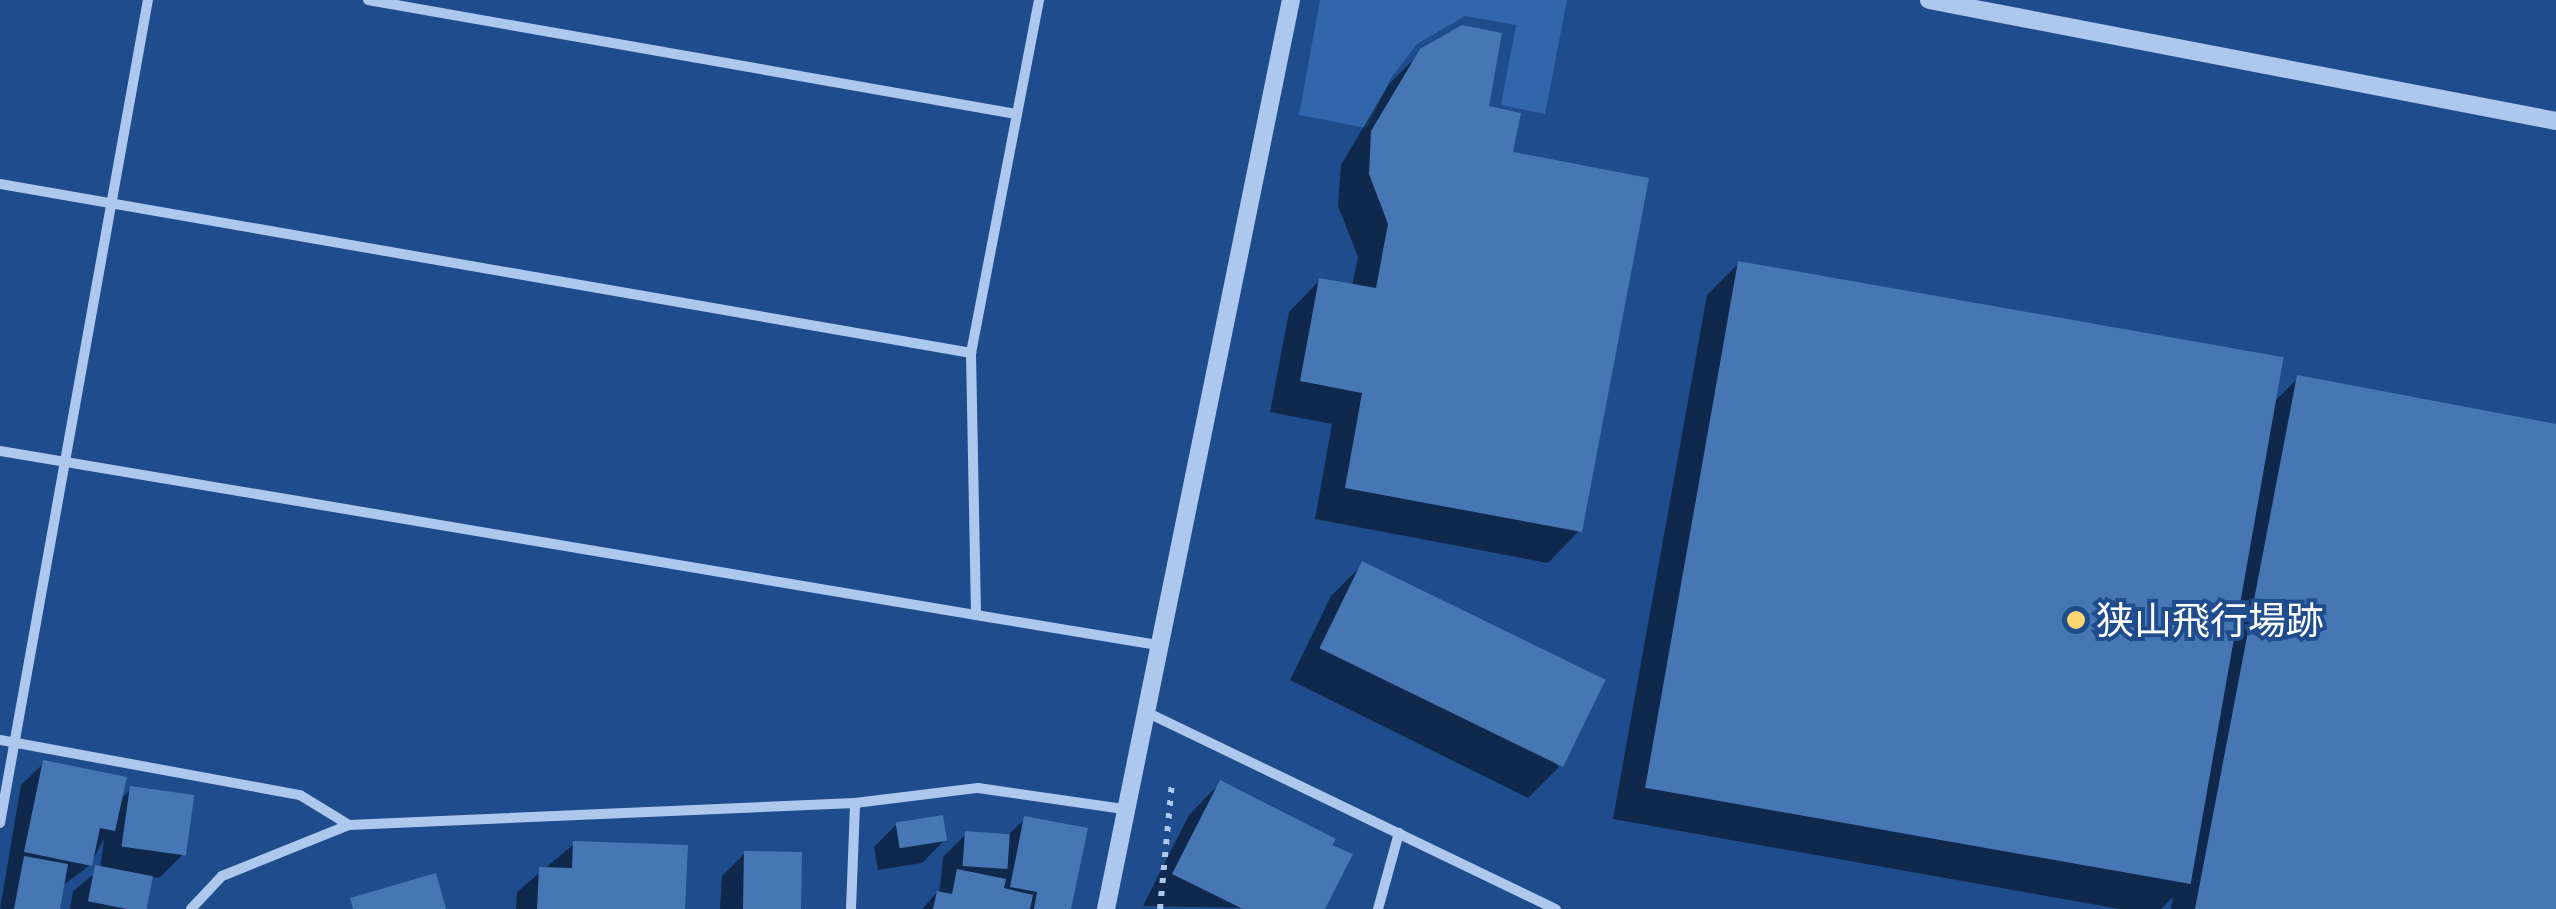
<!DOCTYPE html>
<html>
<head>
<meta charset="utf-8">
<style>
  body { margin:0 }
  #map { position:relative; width:2556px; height:909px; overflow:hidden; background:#1f4c8d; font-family:"PT Sans Narrow","Noto Sans JP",sans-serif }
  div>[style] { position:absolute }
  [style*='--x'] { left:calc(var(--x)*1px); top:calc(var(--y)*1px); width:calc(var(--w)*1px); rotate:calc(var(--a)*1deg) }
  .green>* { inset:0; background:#3266ab }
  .shadow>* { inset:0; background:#0007 }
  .building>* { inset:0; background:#4776b5; transform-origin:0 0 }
  .path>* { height:6px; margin-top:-3px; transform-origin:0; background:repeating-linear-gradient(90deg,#adc8ec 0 5px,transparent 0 13px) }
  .minor>* { height:10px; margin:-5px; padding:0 5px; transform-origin:5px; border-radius:5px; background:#adc8ec }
  .tertiary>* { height:18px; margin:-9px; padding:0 9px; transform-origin:9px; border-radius:9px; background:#adc8ec }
  .dots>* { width:28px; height:28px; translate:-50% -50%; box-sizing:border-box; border:5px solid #1f4c8d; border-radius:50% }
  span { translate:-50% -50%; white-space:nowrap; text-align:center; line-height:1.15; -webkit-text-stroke:8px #1f4c8d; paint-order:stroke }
  .poi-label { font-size:38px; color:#fff }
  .left { translate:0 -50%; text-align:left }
</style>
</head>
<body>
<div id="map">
  <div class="green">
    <i style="clip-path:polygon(1320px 0,1567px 0,1545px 114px,1501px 105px,1516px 25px,1465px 16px,1417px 44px,1391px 78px,1367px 128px,1299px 115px)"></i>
  </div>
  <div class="shadow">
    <i style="clip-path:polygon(1422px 51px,1510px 154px,1579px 531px,1548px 563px,1315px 519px,1332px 424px,1270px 412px,1289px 312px,1320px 280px,1352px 286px,1358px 257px,1338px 206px,1341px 165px,1389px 84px)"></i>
    <i style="clip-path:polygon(1738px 264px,2273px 403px,2298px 378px,2556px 427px,2556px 909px,2171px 909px,2173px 897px,2161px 909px,2120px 909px,1613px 819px,1707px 295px)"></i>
    <i style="clip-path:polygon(1363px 564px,1559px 767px,1528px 798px,1290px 680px,1331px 596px)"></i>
    <i style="clip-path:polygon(44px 763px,119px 801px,131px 789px,182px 855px,159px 878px,151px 877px,145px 909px,70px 909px,73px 891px,100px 869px,104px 839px,90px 865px,61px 887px,57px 909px,0 909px,21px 785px)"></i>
    <i style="clip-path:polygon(1220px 783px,1322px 909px,1143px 906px,1189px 815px)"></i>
    <i style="clip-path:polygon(1025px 819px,1068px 909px,922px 909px,940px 889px,943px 857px,966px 834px,1007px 836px)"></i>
    <i style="clip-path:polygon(897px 824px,945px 840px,922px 863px,878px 870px,874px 847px)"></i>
    <i style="clip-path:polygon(574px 844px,683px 909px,516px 909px,517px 892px)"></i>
    <i style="clip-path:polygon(745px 853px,798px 909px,720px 909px,722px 876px)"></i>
  </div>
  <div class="building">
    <i style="clip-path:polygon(1462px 25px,1502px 33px,1489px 106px,1521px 113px,1513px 152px,1649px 178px,1582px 532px,1345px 488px,1362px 393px,1300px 381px,1319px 278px,1376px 288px,1388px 224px,1369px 174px,1371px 131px,1420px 49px)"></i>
    <i style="left:1738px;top:261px;width:554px;height:535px;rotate:10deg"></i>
    <i style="clip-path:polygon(2297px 375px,2556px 424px,2556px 909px,2195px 909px)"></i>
    <i style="left:1362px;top:561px;width:271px;height:97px;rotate:26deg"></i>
    <i style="clip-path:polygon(43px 760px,127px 777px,115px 831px,100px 828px,92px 866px,24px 852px)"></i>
    <i style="clip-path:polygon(1220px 780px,1336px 839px,1332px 845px,1353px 854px,1325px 909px,1243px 909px,1172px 874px)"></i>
    <i style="left:130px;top:786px;width:65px;height:61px;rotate:8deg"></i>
    <i style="left:943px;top:815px;width:26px;height:48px;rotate:81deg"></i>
    <i style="clip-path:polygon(1024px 816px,1088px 828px,1071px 909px,1034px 909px,1037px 892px,1010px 887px)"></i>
    <i style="left:965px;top:831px;width:45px;height:35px;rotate:4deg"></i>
    <i style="clip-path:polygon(573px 841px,688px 845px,685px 909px,537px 909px,539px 867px,572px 868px)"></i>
    <i style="left:744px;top:851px;width:58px;height:58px;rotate:1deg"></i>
    <i style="clip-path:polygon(24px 856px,68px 864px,60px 909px,14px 909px)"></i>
    <i style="left:95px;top:865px;width:59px;height:37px;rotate:11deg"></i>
    <i style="clip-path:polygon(957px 869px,1006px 879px,1004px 888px,1033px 895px,1030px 909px,933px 909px,937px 891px,952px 894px)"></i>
    <i style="clip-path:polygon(436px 873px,446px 909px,353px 909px,350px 898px)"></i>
  </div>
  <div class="path">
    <i style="--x:1160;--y:909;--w:129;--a:-84.6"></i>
  </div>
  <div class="minor">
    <i style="--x:368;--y:0;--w:658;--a:9.98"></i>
    <i style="--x:1039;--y:0;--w:359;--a:100.9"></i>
    <i style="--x:971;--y:353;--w:262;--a:88.9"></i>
    <i style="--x:976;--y:615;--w:184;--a:9.4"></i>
    <i style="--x:0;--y:184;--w:986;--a:9.87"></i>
    <i style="--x:0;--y:451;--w:990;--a:9.54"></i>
    <i style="--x:1144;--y:711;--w:457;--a:25.7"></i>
    <i style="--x:0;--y:740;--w:305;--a:10.4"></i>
    <i style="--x:300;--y:795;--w:57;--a:31.5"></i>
    <i style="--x:349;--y:825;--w:506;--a:-2.49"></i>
    <i style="--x:855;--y:803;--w:124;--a:-7"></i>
    <i style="--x:978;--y:788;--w:147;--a:8.2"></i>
    <i style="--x:0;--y:823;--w:836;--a:-79.81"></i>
    <i style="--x:191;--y:909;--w:45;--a:-46.8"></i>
    <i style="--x:222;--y:876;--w:137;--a:-21.9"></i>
    <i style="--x:851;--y:909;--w:106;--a:-87.8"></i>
    <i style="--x:1378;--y:909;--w:79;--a:-74.6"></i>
  </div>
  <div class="tertiary">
    <i style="--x:1929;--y:0;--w:639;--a:10.92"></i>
    <i style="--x:1106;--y:909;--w:928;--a:-78.5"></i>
  </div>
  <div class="dots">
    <i style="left:2076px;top:620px;background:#fbd56d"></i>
  </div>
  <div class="poi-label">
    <span class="left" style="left:2096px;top:620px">狭山飛行場跡</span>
  </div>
</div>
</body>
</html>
